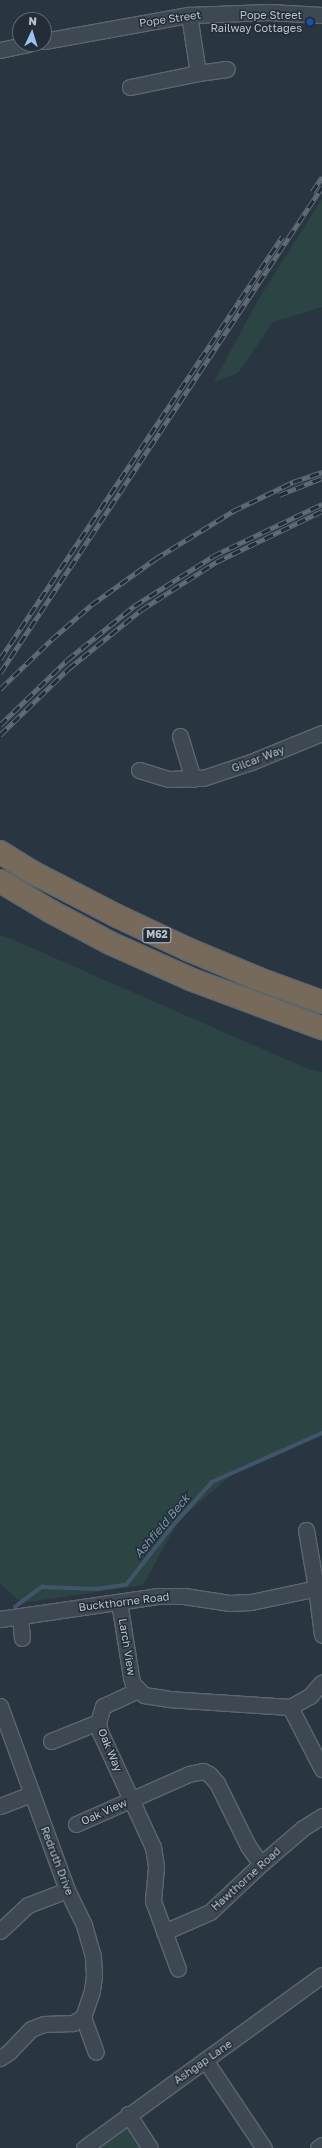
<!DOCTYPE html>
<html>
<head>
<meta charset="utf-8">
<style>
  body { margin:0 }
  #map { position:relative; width:322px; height:2148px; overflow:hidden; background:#293642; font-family:"Golos Text",sans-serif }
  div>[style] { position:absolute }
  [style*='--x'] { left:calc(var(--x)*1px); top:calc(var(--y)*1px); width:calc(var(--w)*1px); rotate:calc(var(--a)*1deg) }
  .green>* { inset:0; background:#2c4444 }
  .stream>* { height:3.5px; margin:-1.75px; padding:0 1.75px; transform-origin:1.75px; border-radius:1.75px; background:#41556a }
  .roads { filter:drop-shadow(1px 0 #5c666f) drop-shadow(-1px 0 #5c666f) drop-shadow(0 1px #5c666f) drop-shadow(0 -1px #5c666f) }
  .minor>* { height:15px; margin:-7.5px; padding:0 7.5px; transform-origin:7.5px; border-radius:7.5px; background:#3e4852 }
  .highway>* { height:22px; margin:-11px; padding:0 11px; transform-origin:11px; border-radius:11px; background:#776a5b }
  .rail>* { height:4.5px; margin-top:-2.25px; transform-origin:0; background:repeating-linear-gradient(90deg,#222d37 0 9px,#606c78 0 18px); box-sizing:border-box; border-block:1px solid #606c78 }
  .dots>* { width:11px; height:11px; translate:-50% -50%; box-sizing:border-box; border:2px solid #222d37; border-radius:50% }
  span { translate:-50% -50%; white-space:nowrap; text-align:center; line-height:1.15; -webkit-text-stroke:3px #222d37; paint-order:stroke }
  .shield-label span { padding:1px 3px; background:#222d37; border:1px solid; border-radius:3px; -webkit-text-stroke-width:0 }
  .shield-label { font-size:10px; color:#bbc3cc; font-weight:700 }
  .poi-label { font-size:11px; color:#bbc3cc }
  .right { translate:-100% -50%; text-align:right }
  .street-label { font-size:11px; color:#bbc3cc }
  .water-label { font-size:12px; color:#7e96ac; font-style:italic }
  .north { position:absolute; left:12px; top:12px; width:40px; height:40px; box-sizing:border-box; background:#222d37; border:1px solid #5f6973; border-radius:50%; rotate:4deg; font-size:11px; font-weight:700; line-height:16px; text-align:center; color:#bbc3cc }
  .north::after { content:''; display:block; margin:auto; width:14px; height:18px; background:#9ac3f1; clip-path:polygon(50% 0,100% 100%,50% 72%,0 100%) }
</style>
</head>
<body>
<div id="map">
  <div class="green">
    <i style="clip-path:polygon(322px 199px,322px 307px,273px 322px,238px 373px,214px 382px,258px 300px)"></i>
    <i style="clip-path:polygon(2px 935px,308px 1069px,322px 1072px,322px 1433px,313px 1439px,236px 1471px,179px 1520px,143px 1585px,22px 1603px,0 1584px,0 937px)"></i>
    <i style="clip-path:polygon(128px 2123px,147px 2148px,91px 2148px)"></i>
  </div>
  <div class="stream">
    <i style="--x:15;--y:1607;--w:34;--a:-37"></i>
    <i style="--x:42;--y:1587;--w:54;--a:2.1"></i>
    <i style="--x:96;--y:1589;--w:30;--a:-8"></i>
    <i style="--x:126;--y:1585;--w:71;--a:-51.8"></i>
    <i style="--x:170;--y:1529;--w:63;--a:-48.2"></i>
    <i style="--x:212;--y:1482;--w:120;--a:-24"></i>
  </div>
  <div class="roads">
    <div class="minor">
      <i style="--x:44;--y:41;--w:147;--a:-10.2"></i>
      <i style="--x:189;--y:15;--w:80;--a:-2.1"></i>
      <i style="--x:269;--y:12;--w:53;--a:3.2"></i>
      <i style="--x:0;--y:50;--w:30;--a:-12"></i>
      <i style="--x:198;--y:73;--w:29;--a:-8"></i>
      <i style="--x:130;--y:87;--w:69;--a:-11.6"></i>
      <i style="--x:198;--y:73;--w:59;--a:-98.8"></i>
      <i style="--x:180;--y:736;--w:45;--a:73.2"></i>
      <i style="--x:139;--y:770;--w:31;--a:17"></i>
      <i style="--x:169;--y:779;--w:34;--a:-2"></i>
      <i style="--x:203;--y:778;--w:51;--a:-18.4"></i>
      <i style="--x:251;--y:762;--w:77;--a:-22.2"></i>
      <i style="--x:306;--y:1530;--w:59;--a:80.2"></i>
      <i style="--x:316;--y:1588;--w:47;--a:82.7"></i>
      <i style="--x:119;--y:1602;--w:76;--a:80.9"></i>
      <i style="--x:131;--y:1677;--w:7;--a:74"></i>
      <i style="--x:133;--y:1684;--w:16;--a:45"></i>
      <i style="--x:144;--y:1695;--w:24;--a:9"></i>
      <i style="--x:168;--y:1699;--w:122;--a:3.8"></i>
      <i style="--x:290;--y:1707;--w:23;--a:-29"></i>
      <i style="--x:310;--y:1696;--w:18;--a:-49"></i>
      <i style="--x:20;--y:1616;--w:22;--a:85"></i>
      <i style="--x:0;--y:1619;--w:159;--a:-8.3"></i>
      <i style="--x:157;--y:1596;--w:27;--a:0"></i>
      <i style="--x:184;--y:1596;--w:47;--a:8.7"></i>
      <i style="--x:230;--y:1603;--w:21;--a:-3"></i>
      <i style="--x:251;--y:1602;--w:73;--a:-11.9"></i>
      <i style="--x:138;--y:1690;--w:38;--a:155"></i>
      <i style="--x:103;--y:1706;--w:17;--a:107"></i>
      <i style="--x:98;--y:1722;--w:10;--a:79"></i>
      <i style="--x:100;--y:1732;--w:127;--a:65.3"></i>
      <i style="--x:153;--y:1847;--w:20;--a:81"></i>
      <i style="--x:156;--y:1867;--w:34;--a:95"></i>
      <i style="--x:153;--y:1901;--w:72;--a:69.8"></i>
      <i style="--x:0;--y:1706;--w:196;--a:70"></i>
      <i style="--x:67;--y:1890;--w:39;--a:64"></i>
      <i style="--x:84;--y:1925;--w:33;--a:74"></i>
      <i style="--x:93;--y:1957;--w:19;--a:87"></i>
      <i style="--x:94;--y:1976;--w:15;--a:98"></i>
      <i style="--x:92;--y:1991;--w:28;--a:109"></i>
      <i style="--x:83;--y:2017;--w:12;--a:149"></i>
      <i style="--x:73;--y:2023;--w:29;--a:178"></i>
      <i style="--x:44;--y:2024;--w:14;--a:159"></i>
      <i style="--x:31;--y:2029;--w:32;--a:134"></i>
      <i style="--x:9;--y:2052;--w:11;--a:146"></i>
      <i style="--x:290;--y:1707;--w:70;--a:62.7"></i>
      <i style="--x:51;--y:1741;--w:51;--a:-22"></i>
      <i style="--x:0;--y:1806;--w:34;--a:-21"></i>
      <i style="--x:76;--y:1824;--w:124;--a:-23.9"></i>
      <i style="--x:189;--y:1774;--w:14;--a:-12"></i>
      <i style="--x:203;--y:1771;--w:7;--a:27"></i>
      <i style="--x:209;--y:1774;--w:12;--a:48"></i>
      <i style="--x:217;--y:1783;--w:70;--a:63.8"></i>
      <i style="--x:248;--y:1846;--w:22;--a:54"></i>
      <i style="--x:0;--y:1931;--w:38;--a:-43"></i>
      <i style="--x:28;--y:1905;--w:42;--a:-21"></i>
      <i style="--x:164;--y:1932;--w:50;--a:-23.5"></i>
      <i style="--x:210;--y:1912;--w:70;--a:-43.3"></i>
      <i style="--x:261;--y:1864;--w:55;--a:-40.6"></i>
      <i style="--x:303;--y:1828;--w:22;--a:-32"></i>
      <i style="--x:83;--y:2017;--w:37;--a:70"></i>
      <i style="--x:205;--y:2060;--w:106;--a:56.2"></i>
      <i style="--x:128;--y:2114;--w:40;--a:57.1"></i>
      <i style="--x:84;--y:2148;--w:294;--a:-36"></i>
      <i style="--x:318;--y:2148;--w:5;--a:-37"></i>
    </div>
    <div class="highway">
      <i style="--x:0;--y:852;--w:40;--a:32"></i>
      <i style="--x:34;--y:873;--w:93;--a:27.4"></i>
      <i style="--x:117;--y:916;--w:77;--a:25.2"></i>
      <i style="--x:187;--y:949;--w:78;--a:22.6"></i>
      <i style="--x:259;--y:979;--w:67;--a:20.1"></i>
      <i style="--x:0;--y:881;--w:58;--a:31"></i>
      <i style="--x:50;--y:911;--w:68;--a:28.1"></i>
      <i style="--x:110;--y:943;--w:88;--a:24.2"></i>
      <i style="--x:190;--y:979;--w:141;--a:20.4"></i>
    </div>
  </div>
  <div class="rail">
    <i style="--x:312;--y:192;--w:18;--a:-56"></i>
    <i style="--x:279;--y:495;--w:46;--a:-21.6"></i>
    <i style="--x:0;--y:659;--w:508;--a:-56.25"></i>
    <i style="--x:0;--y:673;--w:583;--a:-56.47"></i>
    <i style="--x:0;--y:689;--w:71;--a:-43.9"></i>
    <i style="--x:51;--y:640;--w:53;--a:-41.2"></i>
    <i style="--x:91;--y:605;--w:79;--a:-35.7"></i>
    <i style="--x:155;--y:559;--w:92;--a:-31.6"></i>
    <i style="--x:233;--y:511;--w:67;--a:-25.8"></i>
    <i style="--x:293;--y:482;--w:31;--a:-19"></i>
    <i style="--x:0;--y:725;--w:93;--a:-44.1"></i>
    <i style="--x:67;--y:660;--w:86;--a:-38.9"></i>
    <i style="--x:134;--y:606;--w:93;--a:-32.3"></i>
    <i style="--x:213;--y:556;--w:121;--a:-25.5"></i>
    <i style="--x:0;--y:735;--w:95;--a:-44.1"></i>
    <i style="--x:68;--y:669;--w:94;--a:-38.9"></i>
    <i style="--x:141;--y:610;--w:89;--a:-32.6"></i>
    <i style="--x:216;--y:562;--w:118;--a:-25.7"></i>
  </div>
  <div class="dots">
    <i style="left:310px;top:22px;background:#1a4fb4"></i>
  </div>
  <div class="shield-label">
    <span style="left:157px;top:935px">M62</span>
  </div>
  <div class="poi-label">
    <span class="right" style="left:302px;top:22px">Pope Street<br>Railway Cottages</span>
  </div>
  <div class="street-label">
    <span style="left:170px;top:19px;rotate:-8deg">Pope Street</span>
    <span style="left:258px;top:759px;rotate:-21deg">Gilcar Way</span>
    <span style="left:124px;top:1602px;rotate:-7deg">Buckthorne Road</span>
    <span style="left:127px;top:1647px;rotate:81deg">Larch View</span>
    <span style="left:110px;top:1750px;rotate:67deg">Oak Way</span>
    <span style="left:104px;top:1812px;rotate:-24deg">Oak View</span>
    <span style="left:57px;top:1861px;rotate:69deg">Redruth Drive</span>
    <span style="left:246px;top:1879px;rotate:-42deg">Hawthorne Road</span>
    <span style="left:203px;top:2062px;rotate:-35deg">Ashgap Lane</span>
  </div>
  <div class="water-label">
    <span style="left:162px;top:1526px;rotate:-50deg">Ashfield Beck</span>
  </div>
  <div class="north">N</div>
</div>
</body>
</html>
